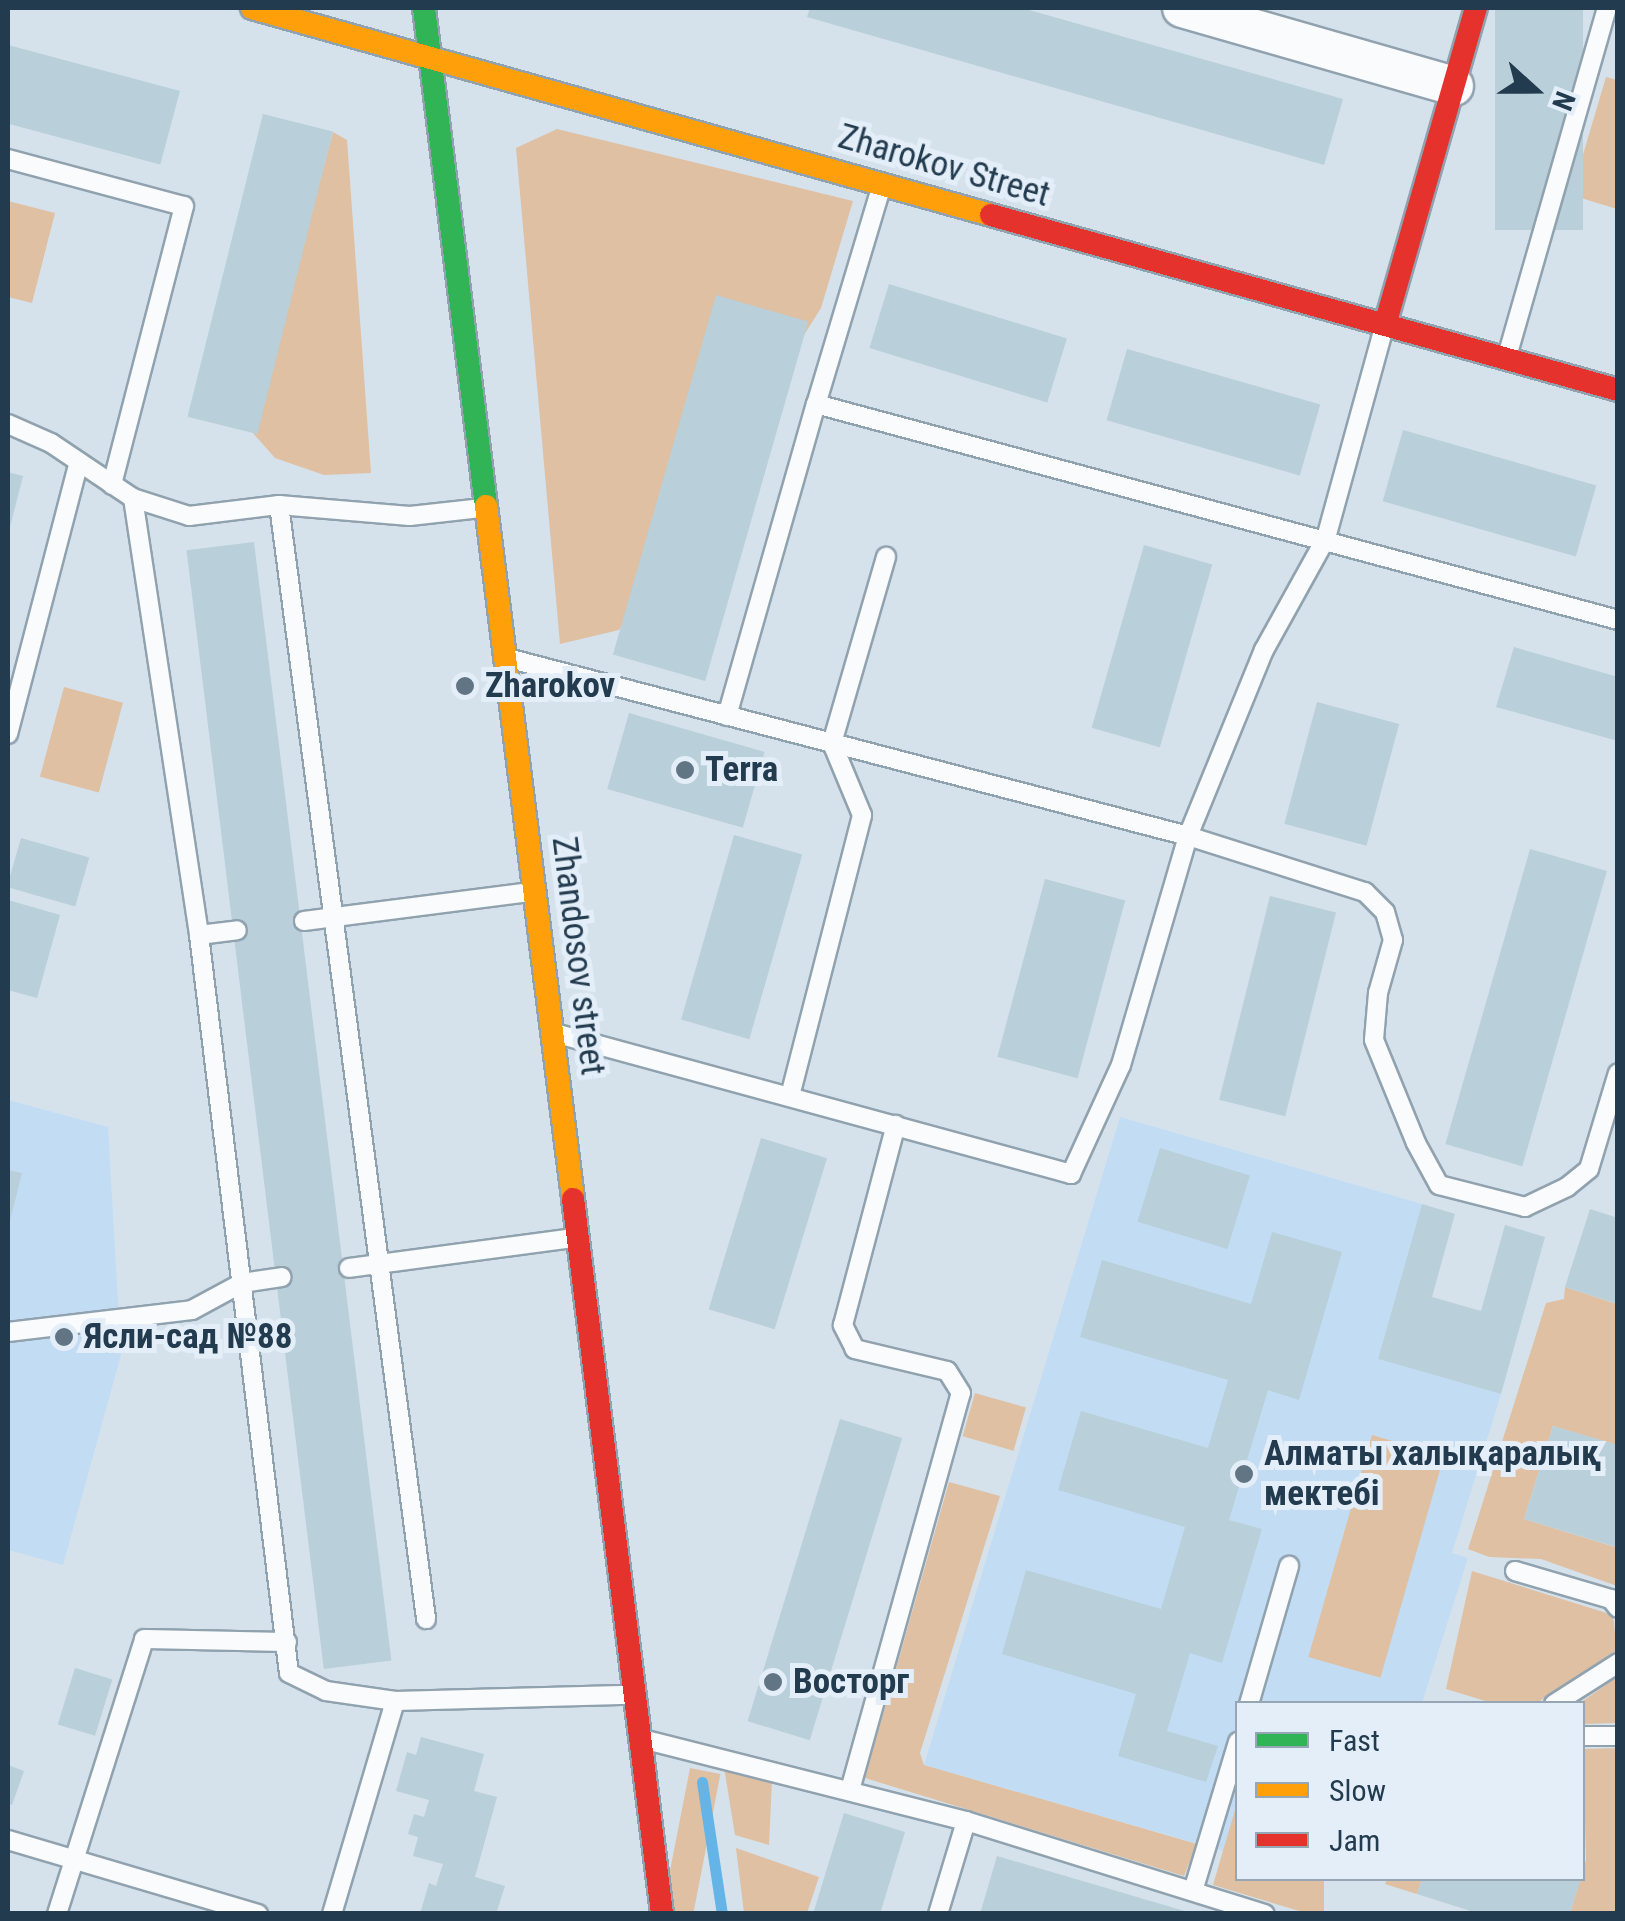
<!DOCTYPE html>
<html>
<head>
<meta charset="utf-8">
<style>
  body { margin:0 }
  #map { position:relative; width:1625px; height:1921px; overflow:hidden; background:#d5e2ec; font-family:"Roboto Condensed",sans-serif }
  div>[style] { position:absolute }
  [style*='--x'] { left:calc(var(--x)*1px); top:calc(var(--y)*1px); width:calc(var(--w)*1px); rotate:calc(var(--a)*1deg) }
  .built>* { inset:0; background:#c2ddf3 }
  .green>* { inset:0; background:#dfc0a2; transform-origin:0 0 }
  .stream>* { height:11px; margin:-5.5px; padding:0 5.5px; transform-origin:5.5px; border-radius:5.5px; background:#64b4e8 }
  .building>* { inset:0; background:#b9cfd9; transform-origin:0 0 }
  .roads { filter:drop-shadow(2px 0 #91a2af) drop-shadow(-2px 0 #91a2af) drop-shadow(0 2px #91a2af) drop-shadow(0 -2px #91a2af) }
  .lane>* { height:18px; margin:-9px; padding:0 9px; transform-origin:9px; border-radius:9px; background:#f9fbfc }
  .street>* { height:38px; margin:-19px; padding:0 19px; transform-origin:19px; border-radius:19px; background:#f9fbfc }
  .fast>* { height:22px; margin:-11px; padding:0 11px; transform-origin:11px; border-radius:11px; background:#30b455 }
  .slow>* { height:22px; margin:-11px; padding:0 11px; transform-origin:11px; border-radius:11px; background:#ff9f0a }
  .jam>* { height:22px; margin:-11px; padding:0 11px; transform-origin:11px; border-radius:11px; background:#e5322d }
  .dots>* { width:28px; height:28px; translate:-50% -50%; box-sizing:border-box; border:5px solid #e3eef8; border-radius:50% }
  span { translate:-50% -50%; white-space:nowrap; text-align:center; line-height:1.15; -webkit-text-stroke:10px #e3eef8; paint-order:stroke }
  .street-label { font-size:35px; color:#233b4e }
  .poi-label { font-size:35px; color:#233b4e; font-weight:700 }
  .left { translate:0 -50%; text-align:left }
  .frame { position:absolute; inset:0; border:10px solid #233b4e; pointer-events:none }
  .legend { position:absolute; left:1235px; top:1701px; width:350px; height:180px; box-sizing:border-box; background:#e3eef8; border:2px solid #96a6b4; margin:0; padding:12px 18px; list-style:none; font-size:30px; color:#233b4e }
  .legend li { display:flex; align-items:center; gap:20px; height:50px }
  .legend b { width:50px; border:2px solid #96a6b4 }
  .north { position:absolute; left:1485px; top:40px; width:100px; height:100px; -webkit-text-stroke:8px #e3eef8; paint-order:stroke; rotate:111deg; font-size:28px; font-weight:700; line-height:40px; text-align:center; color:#233b4e }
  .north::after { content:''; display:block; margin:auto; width:35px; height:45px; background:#233b4e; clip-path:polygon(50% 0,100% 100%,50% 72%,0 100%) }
</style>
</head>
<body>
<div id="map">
  <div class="built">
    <i style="clip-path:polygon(8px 1100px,108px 1127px,121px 1355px,63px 1565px,8px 1550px)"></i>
    <i style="clip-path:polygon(1120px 1117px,1422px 1204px,1378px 1359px,1501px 1394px,1452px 1553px,1468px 1558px,1422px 1703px,1238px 1704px,1237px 1855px,924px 1765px)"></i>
  </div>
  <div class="green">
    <i style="clip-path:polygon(1606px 77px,1617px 80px,1617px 209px,1571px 195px)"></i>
    <i style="clip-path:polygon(557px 129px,853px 201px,821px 308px,619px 630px,560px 644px,516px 148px)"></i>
    <i style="clip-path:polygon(333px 132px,347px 140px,371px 473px,324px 475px,275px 458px,253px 433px)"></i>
    <i style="clip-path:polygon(8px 201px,55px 213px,32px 303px,8px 297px)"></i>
    <i style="left:64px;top:687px;width:61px;height:93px;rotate:15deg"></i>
    <i style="clip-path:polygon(1565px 1287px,1617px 1304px,1617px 1445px,1553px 1426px,1524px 1519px,1615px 1547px,1617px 1541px,1617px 1586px,1541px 1559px,1489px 1557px,1468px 1549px,1546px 1303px,1564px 1299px)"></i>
    <i style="left:975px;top:1393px;width:53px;height:45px;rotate:16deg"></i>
    <i style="left:1372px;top:1435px;width:75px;height:231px;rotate:16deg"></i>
    <i style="clip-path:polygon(949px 1482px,1000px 1496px,920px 1753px,924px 1765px,1197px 1844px,1184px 1876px,865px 1778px)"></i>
    <i style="clip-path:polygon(1472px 1571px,1613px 1615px,1617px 1650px,1537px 1703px,1492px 1703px,1446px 1689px)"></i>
    <i style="clip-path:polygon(1617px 1677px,1617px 1723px,1583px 1724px,1580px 1703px)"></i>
    <i style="clip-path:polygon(1617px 1748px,1617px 1913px,1570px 1914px,1586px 1860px,1583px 1749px)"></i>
    <i style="clip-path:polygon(724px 1767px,772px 1779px,769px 1845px,735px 1835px)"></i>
    <i style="left:690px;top:1768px;width:31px;height:146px;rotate:11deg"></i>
    <i style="clip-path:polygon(1237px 1803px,1238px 1878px,1324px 1879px,1324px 1913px,1306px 1913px,1213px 1885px)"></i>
    <i style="clip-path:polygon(736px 1848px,819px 1877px,807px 1913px,744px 1913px)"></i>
    <i style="clip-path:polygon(1387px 1879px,1422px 1879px,1417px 1894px,1385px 1884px)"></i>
  </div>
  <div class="stream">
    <i style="--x:702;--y:1782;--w:134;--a:81.4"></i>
  </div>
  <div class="building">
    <i style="clip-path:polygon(810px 8px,1022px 8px,1343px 99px,1324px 165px,807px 17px)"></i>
    <i style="left:1495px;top:8px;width:88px;height:222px"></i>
    <i style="left:8px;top:45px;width:178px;height:76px;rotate:15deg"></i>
    <i style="left:263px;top:114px;width:72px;height:312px;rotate:14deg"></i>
    <i style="left:889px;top:284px;width:186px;height:67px;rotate:17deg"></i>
    <i style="left:716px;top:295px;width:96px;height:374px;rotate:16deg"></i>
    <i style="left:1127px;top:349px;width:201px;height:74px;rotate:16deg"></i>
    <i style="left:1403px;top:430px;width:201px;height:74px;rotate:16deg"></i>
    <i style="clip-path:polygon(8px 472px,23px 476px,9px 531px,8px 530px)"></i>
    <i style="left:254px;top:542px;width:1127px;height:68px;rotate:83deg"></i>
    <i style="left:1144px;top:545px;width:71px;height:190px;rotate:16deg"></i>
    <i style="clip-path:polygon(1514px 647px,1618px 677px,1618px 741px,1496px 707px)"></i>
    <i style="left:1317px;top:702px;width:85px;height:126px;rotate:15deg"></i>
    <i style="left:629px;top:713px;width:141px;height:79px;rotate:16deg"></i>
    <i style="left:734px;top:835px;width:71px;height:192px;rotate:16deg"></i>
    <i style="left:21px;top:838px;width:71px;height:51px;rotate:16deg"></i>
    <i style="left:1530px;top:849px;width:80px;height:307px;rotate:16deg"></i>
    <i style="left:1045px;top:879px;width:83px;height:184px;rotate:15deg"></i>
    <i style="left:1270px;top:896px;width:68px;height:210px;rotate:14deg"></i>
    <i style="clip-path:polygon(8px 900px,60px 915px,37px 998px,8px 990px)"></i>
    <i style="left:761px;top:1138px;width:69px;height:179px;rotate:17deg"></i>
    <i style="left:1160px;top:1148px;width:94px;height:77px;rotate:17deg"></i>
    <i style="clip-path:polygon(8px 1170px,22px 1173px,9px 1225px,8px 1224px)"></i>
    <i style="clip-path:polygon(1422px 1204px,1455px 1214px,1432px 1297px,1481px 1311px,1505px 1225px,1545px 1237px,1501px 1394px,1378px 1359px)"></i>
    <i style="clip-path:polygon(1590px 1209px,1618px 1218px,1618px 1304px,1565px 1287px)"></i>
    <i style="clip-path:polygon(1272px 1232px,1342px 1252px,1299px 1400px,1268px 1390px,1229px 1520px,1262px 1529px,1222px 1663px,1190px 1653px,1167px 1731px,1218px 1746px,1206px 1782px,1118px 1756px,1136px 1694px,1002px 1654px,1026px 1570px,1161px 1609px,1185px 1527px,1058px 1490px,1081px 1411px,1208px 1448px,1228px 1380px,1080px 1337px,1102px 1260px,1251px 1304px)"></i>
    <i style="left:840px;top:1419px;width:65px;height:316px;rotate:17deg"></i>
    <i style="clip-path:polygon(1553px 1426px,1618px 1445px,1616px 1547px,1524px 1519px)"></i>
    <i style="left:75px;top:1668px;width:39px;height:59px;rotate:17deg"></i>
    <i style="clip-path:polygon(421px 1737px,484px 1754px,474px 1791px,497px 1797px,475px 1877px,505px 1886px,496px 1914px,420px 1914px,429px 1883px,436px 1886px,443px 1864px,413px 1856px,418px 1837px,408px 1834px,414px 1814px,424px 1817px,429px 1800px,396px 1791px,407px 1752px,416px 1755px)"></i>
    <i style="clip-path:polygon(8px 1765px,24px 1771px,12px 1805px,8px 1804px)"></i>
    <i style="clip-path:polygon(844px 1813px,905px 1832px,880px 1914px,813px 1914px)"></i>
    <i style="clip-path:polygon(997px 1856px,1188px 1912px,1187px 1914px,980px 1914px)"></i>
    <i style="clip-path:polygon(1422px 1878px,1581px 1878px,1570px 1914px,1480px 1914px,1417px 1894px)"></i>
  </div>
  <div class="roads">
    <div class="lane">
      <i style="--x:8;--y:159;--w:182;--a:15"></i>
      <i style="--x:184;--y:206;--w:288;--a:104.5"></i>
      <i style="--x:881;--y:188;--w:226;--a:106.7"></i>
      <i style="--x:816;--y:404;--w:831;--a:15.07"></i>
      <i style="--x:1508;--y:353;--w:359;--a:-74"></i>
      <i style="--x:8;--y:424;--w:47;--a:23.8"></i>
      <i style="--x:51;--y:443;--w:99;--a:33.9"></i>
      <i style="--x:133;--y:498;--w:59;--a:17.8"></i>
      <i style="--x:189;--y:516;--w:91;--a:-7"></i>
      <i style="--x:279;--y:505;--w:131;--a:4.8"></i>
      <i style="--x:410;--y:516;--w:71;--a:-6.4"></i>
      <i style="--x:133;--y:498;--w:442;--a:81.4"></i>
      <i style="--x:199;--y:935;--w:743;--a:83.05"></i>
      <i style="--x:289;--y:1673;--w:41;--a:25.9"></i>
      <i style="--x:326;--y:1691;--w:70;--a:8.2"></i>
      <i style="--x:395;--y:1701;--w:235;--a:-1.5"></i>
      <i style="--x:279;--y:505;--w:1124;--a:82.48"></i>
      <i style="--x:511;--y:659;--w:700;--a:14.65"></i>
      <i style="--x:1188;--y:836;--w:186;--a:17.6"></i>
      <i style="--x:1365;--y:892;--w:28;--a:45"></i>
      <i style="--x:1385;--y:912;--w:29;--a:74"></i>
      <i style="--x:1393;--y:940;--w:55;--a:105.8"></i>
      <i style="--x:1378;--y:993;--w:47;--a:94.9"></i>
      <i style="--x:1374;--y:1040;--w:111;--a:67.8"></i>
      <i style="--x:1416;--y:1143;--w:48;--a:61.3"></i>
      <i style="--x:1439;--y:1185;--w:89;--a:14.3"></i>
      <i style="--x:1525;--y:1207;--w:47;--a:-25.5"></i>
      <i style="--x:1567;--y:1187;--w:28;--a:-39"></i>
      <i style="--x:1589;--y:1169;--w:100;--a:-73.2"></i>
      <i style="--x:727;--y:716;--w:324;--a:-74.1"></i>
      <i style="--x:8;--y:734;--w:281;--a:-75.4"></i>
      <i style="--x:304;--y:921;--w:227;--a:-7.3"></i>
      <i style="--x:199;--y:935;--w:38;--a:-7"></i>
      <i style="--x:558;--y:1034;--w:532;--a:15.26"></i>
      <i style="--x:1071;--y:1174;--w:120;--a:-65.4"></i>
      <i style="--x:1121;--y:1065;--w:239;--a:-73.7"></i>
      <i style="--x:1188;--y:836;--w:201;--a:-67.8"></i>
      <i style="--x:1264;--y:650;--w:128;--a:-61"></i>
      <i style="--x:1326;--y:538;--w:215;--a:-74.6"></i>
      <i style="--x:790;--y:1096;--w:290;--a:-75.6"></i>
      <i style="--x:862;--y:815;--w:78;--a:-112.6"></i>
      <i style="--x:832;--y:743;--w:194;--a:-73.8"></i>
      <i style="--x:349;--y:1268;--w:226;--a:-7.6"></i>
      <i style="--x:8;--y:1332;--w:185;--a:-6.8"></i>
      <i style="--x:192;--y:1310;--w:57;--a:-28.4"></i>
      <i style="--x:242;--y:1283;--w:40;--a:-8.5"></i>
      <i style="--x:1515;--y:1571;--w:100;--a:16.3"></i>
      <i style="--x:1611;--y:1599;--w:11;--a:52"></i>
      <i style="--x:1249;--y:1704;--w:144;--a:-73.8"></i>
      <i style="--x:1554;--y:1704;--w:76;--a:-32.6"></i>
      <i style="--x:1582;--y:1736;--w:36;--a:0"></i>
      <i style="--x:646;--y:1740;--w:330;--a:14.2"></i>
      <i style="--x:966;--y:1821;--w:313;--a:17.3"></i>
      <i style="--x:850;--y:1790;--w:412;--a:-74.4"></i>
      <i style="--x:961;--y:1393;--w:26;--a:-122"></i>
      <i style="--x:947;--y:1371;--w:95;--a:-166.6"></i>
      <i style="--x:855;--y:1349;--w:27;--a:-117"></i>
      <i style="--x:843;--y:1325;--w:207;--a:-75.2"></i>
      <i style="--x:8;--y:1840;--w:261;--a:16.5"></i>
      <i style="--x:1193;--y:1891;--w:156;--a:-73.2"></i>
      <i style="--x:57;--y:1914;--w:288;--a:-72.4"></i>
      <i style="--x:144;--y:1639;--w:143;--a:1.2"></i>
      <i style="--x:332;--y:1914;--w:222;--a:-73.5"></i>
      <i style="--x:938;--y:1914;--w:97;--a:-73.2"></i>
    </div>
    <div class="street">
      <i style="--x:1182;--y:8;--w:283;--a:16"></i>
    </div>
    <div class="fast">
      <i style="--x:424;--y:8;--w:502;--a:82.9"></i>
    </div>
    <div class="slow">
      <i style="--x:252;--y:8;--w:767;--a:15.65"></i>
      <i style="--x:486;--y:506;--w:698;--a:82.84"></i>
    </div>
    <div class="jam">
      <i style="--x:991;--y:215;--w:651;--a:15.59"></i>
      <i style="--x:1385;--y:325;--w:330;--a:-74"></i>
      <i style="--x:573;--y:1199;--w:721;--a:82.9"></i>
    </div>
  </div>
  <div class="dots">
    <i style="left:465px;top:686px;background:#617585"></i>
    <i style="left:685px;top:770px;background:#617585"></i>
    <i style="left:64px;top:1337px;background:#617585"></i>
    <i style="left:1244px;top:1474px;background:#617585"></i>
    <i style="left:773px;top:1682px;background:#617585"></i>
  </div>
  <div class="street-label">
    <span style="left:944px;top:166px;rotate:16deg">Zharokov Street</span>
    <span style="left:578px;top:956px;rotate:83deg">Zhandosov street</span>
  </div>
  <div class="poi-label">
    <span class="left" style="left:485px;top:686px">Zharokov</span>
    <span class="left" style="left:705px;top:770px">Terra</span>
    <span class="left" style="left:84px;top:1337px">Ясли-сад №88</span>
    <span class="left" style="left:1264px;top:1474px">Алматы халықаралық<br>мектебі</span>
    <span class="left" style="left:793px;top:1682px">Восторг</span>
  </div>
  <div class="frame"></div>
  <ul class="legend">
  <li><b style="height:12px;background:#30b455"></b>Fast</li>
  <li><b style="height:12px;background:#ff9f0a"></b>Slow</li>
  <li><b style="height:12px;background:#e5322d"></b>Jam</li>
  </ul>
  <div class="north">N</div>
</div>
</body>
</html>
